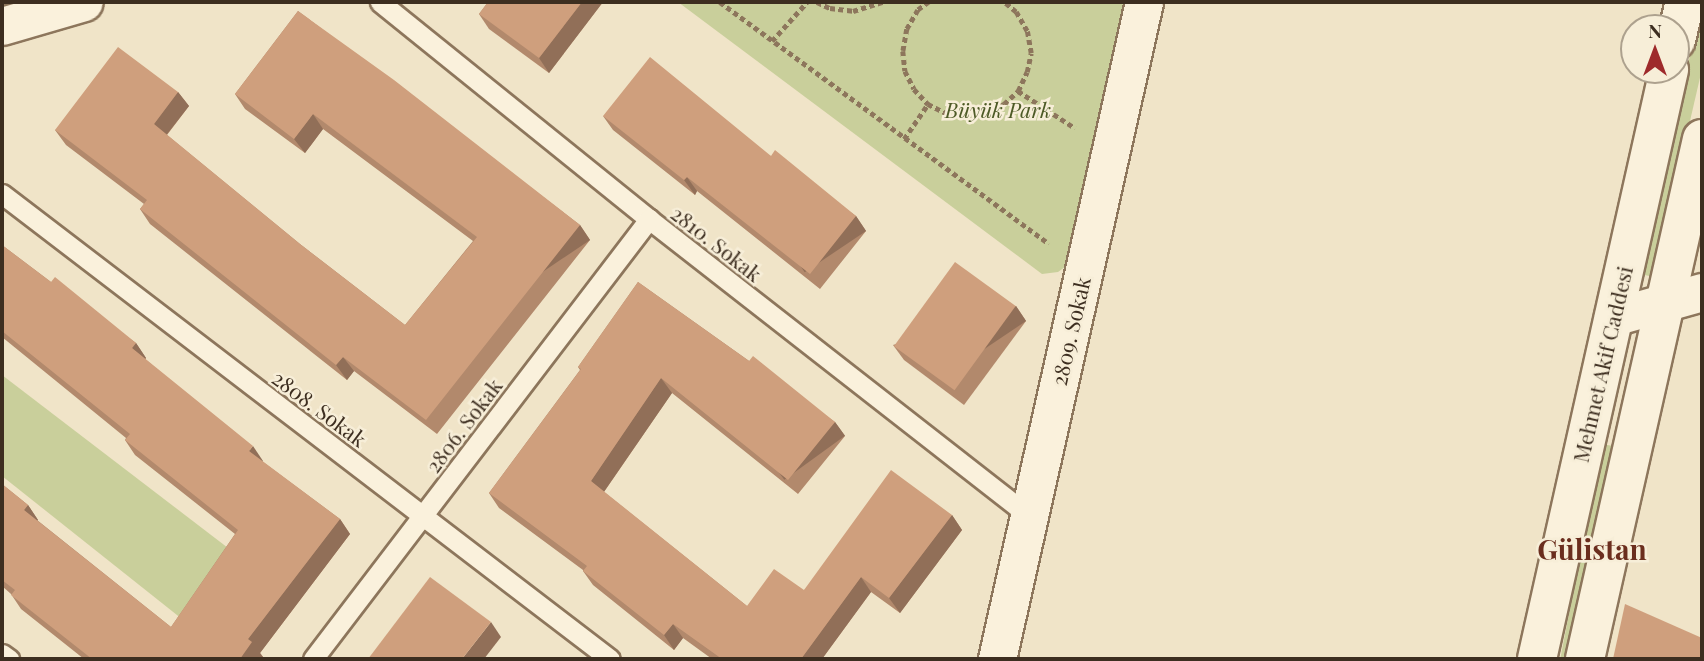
<!DOCTYPE html>
<html>
<head>
<meta charset="utf-8">
<style>
  body { margin:0 }
  #map { position:relative; width:1704px; height:661px; overflow:hidden; background:#f0e4c8; font-family:"Playfair Display",serif }
  div>[style] { position:absolute }
  [style*='--x'] { left:calc(var(--x)*1px); top:calc(var(--y)*1px); width:calc(var(--w)*1px); rotate:calc(var(--a)*1deg) }
  .green>* { inset:0; background:#c9cf9b; transform-origin:0 0 }
  .path>* { height:4.5px; margin-top:-2.25px; transform-origin:0; background:repeating-linear-gradient(90deg,#8d765c 0 5px,transparent 0 8.5px) }
  .roads { filter:drop-shadow(2px 0 #8d765c) drop-shadow(-2px 0 #8d765c) drop-shadow(0 2px #8d765c) drop-shadow(0 -2px #8d765c) }
  .lane>* { height:19px; margin:-9.5px; padding:0 9.5px; transform-origin:9.5px; border-radius:9.5px; background:#faf1dc }
  .street>* { height:37px; margin:-18.5px; padding:0 18.5px; transform-origin:18.5px; border-radius:18.5px; background:#faf1dc }
  .secondary>* { height:38px; margin:-19px; padding:0 19px; transform-origin:19px; border-radius:19px; background:#faf1dc }
  .wall>* { inset:0; background:#b2896c }
  .shaded-wall>* { inset:0; background:#916f58; transform-origin:0 0 }
  .building>* { inset:0; background:#cf9f7d; transform-origin:0 0 }
  span { translate:-50% -50%; white-space:nowrap; text-align:center; line-height:1.15; -webkit-text-stroke:5px #f7eed8; paint-order:stroke }
  .park-label { font-size:21px; color:#4d5a26; font-style:italic }
  .street-label { font-size:21px; color:#3d2e20 }
  .district-label { font-size:28px; color:#6b2e1e; font-weight:700 }
  .frame { position:absolute; inset:0; border:4px solid #3d2e20; pointer-events:none }
  .north { position:absolute; left:1620px; top:14px; width:70px; height:70px; box-sizing:border-box; background:#f7eed8; border:2px solid #ada18e; border-radius:50%; rotate:0deg; font-size:19px; font-weight:700; line-height:28px; text-align:center; color:#3d2e20 }
  .north::after { content:''; display:block; margin:auto; width:24px; height:32px; background:#9e2a2b; clip-path:polygon(50% 0,100% 100%,50% 72%,0 100%) }
</style>
</head>
<body>
<div id="map">
  <div class="green">
    <i style="clip-path:polygon(678px 2px,1130px 2px,1076px 259px,1058px 272px,1042px 274px)"></i>
    <i style="clip-path:polygon(1702px 3px,1702px 69px,1654px 277px,1640px 274px)"></i>
    <i style="clip-path:polygon(2px 375px,232px 551px,182px 619px,2px 476px)"></i>
    <i style="left:1602px;top:444px;width:15px;height:220px;rotate:11deg"></i>
  </div>
  <div class="path">
    <i style="--x:720;--y:2;--w:408;--a:36.3"></i>
    <i style="--x:817;--y:2;--w:14;--a:25"></i>
    <i style="--x:830;--y:8;--w:23;--a:7"></i>
    <i style="--x:853;--y:11;--w:31;--a:-17"></i>
    <i style="--x:929;--y:2;--w:14;--a:144"></i>
    <i style="--x:918;--y:10;--w:22;--a:120"></i>
    <i style="--x:907;--y:29;--w:22;--a:100"></i>
    <i style="--x:903;--y:51;--w:20;--a:84"></i>
    <i style="--x:905;--y:71;--w:20;--a:63"></i>
    <i style="--x:914;--y:89;--w:21;--a:47"></i>
    <i style="--x:928;--y:104;--w:20;--a:27"></i>
    <i style="--x:946;--y:113;--w:20;--a:9"></i>
    <i style="--x:966;--y:116;--w:19;--a:-9"></i>
    <i style="--x:985;--y:113;--w:21;--a:-25"></i>
    <i style="--x:1004;--y:104;--w:19;--a:-43"></i>
    <i style="--x:1018;--y:91;--w:21;--a:-65"></i>
    <i style="--x:1027;--y:72;--w:19;--a:-78"></i>
    <i style="--x:1031;--y:53;--w:22;--a:-100"></i>
    <i style="--x:1027;--y:31;--w:22;--a:-120"></i>
    <i style="--x:1016;--y:12;--w:16;--a:-140"></i>
    <i style="--x:772;--y:41;--w:52;--a:-48.1"></i>
    <i style="--x:1018;--y:91;--w:68;--a:33"></i>
    <i style="--x:904;--y:139;--w:42;--a:-55.6"></i>
  </div>
  <div class="roads">
    <div class="lane">
      <i style="--x:380;--y:2;--w:346;--a:38.9"></i>
      <i style="--x:649;--y:219;--w:482;--a:38"></i>
      <i style="--x:2;--y:194;--w:765;--a:37.41"></i>
      <i style="--x:2;--y:654;--w:9;--a:36"></i>
      <i style="--x:313;--y:659;--w:554;--a:-52.63"></i>
    </div>
    <div class="street">
      <i style="--x:2;--y:26;--w:85;--a:-16.3"></i>
      <i style="--x:1613;--y:317;--w:92;--a:-15.7"></i>
      <i style="--x:997;--y:659;--w:673;--a:-77.39"></i>
    </div>
    <div class="secondary">
      <i style="--x:1676;--y:40;--w:39;--a:-77"></i>
      <i style="--x:1537;--y:659;--w:604;--a:-77.37"></i>
      <i style="--x:1585;--y:659;--w:533;--a:-77.32"></i>
    </div>
  </div>
  <div class="wall">
    <i style="clip-path:polygon(488px 2px,603px 2px,549px 73px,489px 29px,479px 14px)"></i>
    <i style="clip-path:polygon(298px 11px,580px 225px,590px 240px,437px 434px,354px 371px,347px 380px,150px 224px,140px 209px,144px 204px,66px 145px,55px 130px,178px 92px,189px 106px,167px 135px,300px 244px,405px 325px,473px 241px,323px 129px,305px 153px,245px 109px,235px 94px)"></i>
    <i style="clip-path:polygon(603px 116px,771px 156px,856px 216px,866px 231px,820px 289px,697px 191px,695px 195px,613px 130px)"></i>
    <i style="clip-path:polygon(2px 245px,51px 282px,136px 343px,146px 358px,145px 359px,263px 462px,340px 519px,350px 534px,260px 653px,263px 657px,261px 659px,84px 659px,21px 609px,11px 594px,2px 586px,2px 484px,28px 505px,38px 520px,37px 520px,171px 627px,235px 534px,135px 455px,125px 440px,126px 438px,2px 337px)"></i>
    <i style="clip-path:polygon(638px 282px,835px 422px,845px 436px,798px 494px,672px 393px,604px 492px,747px 606px,804px 590px,952px 515px,962px 530px,900px 613px,871px 592px,822px 659px,712px 659px,683px 638px,674px 650px,593px 585px,583px 571px,583px 570px,499px 508px,489px 493px,580px 370px,578px 367px)"></i>
    <i style="clip-path:polygon(1016px 306px,1026px 321px,964px 405px,904px 360px,893px 345px)"></i>
  </div>
  <div class="shaded-wall">
    <i style="clip-path:polygon(582px 2px,603px 2px,549px 73px,539px 58px)"></i>
    <i style="clip-path:polygon(178px 92px,189px 106px,164px 138px,154px 124px)"></i>
    <i style="clip-path:polygon(313px 114px,323px 129px,305px 153px,294px 139px)"></i>
    <i style="clip-path:polygon(687px 177px,697px 191px,695px 195px,684px 180px)"></i>
    <i style="left:856px;top:216px;width:18px;height:74px;rotate:56deg"></i>
    <i style="left:580px;top:225px;width:18px;height:248px;rotate:56deg"></i>
    <i style="left:1016px;top:306px;width:18px;height:104px;rotate:56deg"></i>
    <i style="clip-path:polygon(136px 343px,146px 358px,142px 363px,132px 348px)"></i>
    <i style="clip-path:polygon(343px 357px,354px 371px,347px 380px,336px 365px)"></i>
    <i style="clip-path:polygon(661px 378px,672px 393px,601px 496px,591px 481px)"></i>
    <i style="left:835px;top:422px;width:17px;height:75px;rotate:54deg"></i>
    <i style="clip-path:polygon(253px 446px,263px 461px,259px 466px,249px 451px)"></i>
    <i style="clip-path:polygon(28px 505px,38px 520px,34px 524px,24px 510px)"></i>
    <i style="clip-path:polygon(952px 515px,962px 530px,900px 613px,889px 598px)"></i>
    <i style="clip-path:polygon(340px 519px,350px 534px,260px 653px,263px 657px,261px 659px,240px 659px,248px 639px)"></i>
    <i style="clip-path:polygon(861px 577px,871px 592px,822px 659px,801px 659px)"></i>
    <i style="clip-path:polygon(491px 622px,501px 637px,484px 659px,462px 659px)"></i>
    <i style="clip-path:polygon(673px 624px,683px 638px,674px 650px,664px 635px)"></i>
  </div>
  <div class="building">
    <i style="clip-path:polygon(488px 2px,582px 2px,539px 58px,479px 14px)"></i>
    <i style="clip-path:polygon(298px 11px,394px 80px,580px 225px,426px 420px,343px 357px,336px 365px,140px 209px,147px 200px,55px 130px,118px 47px,178px 92px,154px 124px,300px 244px,405px 325px,477px 237px,313px 114px,294px 139px,235px 94px)"></i>
    <i style="clip-path:polygon(650px 57px,771px 156px,775px 150px,856px 216px,810px 274px,687px 177px,684px 180px,603px 116px)"></i>
    <i style="clip-path:polygon(2px 245px,51px 282px,55px 277px,136px 343px,132px 348px,253px 446px,249px 451px,340px 519px,248px 639px,252px 642px,240px 659px,98px 659px,95px 657px,92px 659px,11px 595px,15px 590px,2px 580px,2px 484px,28px 505px,24px 510px,171px 627px,238px 530px,125px 440px,130px 434px,2px 331px)"></i>
    <i style="left:955px;top:262px;width:75px;height:104px;rotate:36deg"></i>
    <i style="clip-path:polygon(638px 282px,749px 361px,753px 356px,835px 422px,788px 480px,661px 378px,591px 481px,747px 606px,774px 569px,804px 590px,891px 470px,952px 515px,889px 598px,861px 577px,801px 659px,722px 659px,673px 624px,664px 635px,583px 571px,587px 566px,489px 493px,581px 369px,578px 367px)"></i>
    <i style="clip-path:polygon(430px 577px,491px 622px,462px 659px,368px 659px)"></i>
    <i style="clip-path:polygon(1625px 604px,1702px 638px,1702px 659px,1613px 659px)"></i>
  </div>
  <div class="park-label">
    <span style="left:998px;top:109px">Büyük Park</span>
  </div>
  <div class="street-label">
    <span style="left:717px;top:243px;rotate:38deg">2810. Sokak</span>
    <span style="left:1070px;top:331px;rotate:-77deg">2809. Sokak</span>
    <span style="left:1602px;top:364px;rotate:-77deg">Mehmet Akif Caddesi</span>
    <span style="left:320px;top:408px;rotate:37deg">2808. Sokak</span>
    <span style="left:463px;top:425px;rotate:-53deg">2806. Sokak</span>
  </div>
  <div class="district-label">
    <span style="left:1592px;top:549px">Gülistan</span>
  </div>
  <div class="frame"></div>
  <div class="north">N</div>
</div>
</body>
</html>
